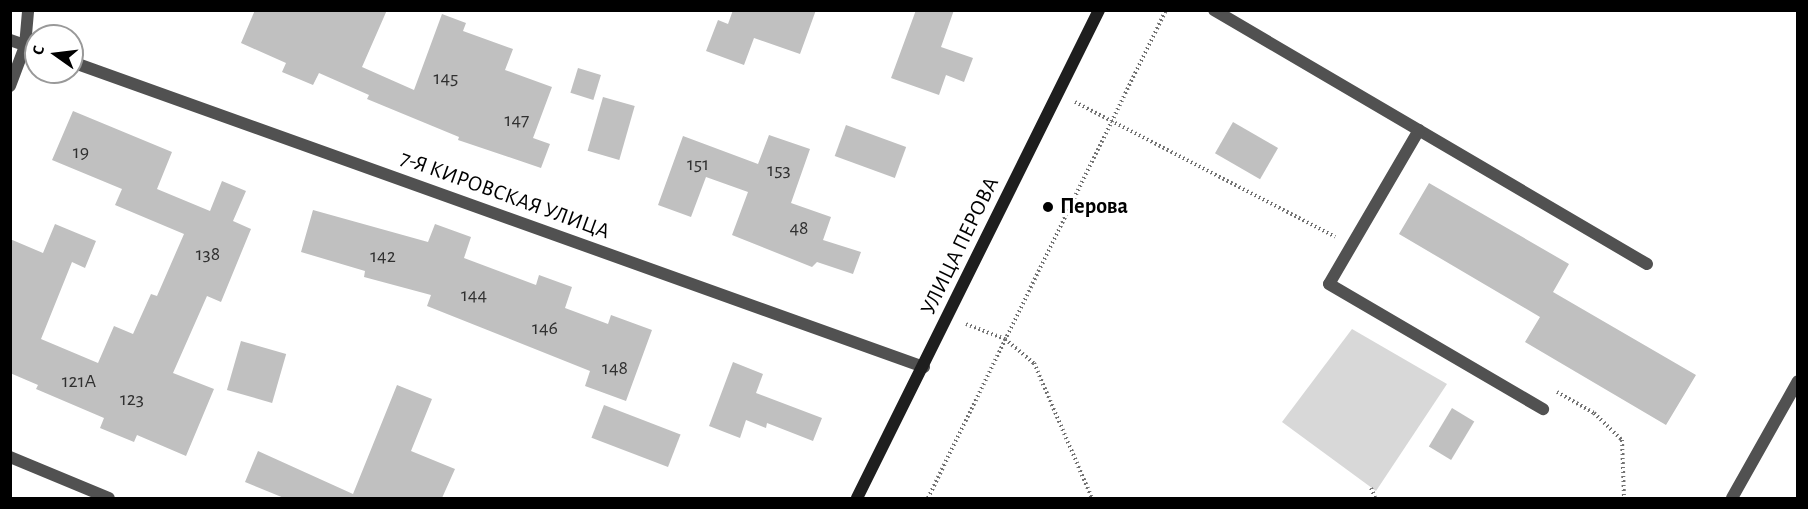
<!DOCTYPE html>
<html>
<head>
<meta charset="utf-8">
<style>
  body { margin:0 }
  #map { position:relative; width:1808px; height:509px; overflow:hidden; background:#fff; font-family:"Alegreya Sans",sans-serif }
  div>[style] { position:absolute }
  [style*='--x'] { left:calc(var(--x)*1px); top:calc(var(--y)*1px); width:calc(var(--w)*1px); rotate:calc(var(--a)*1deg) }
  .green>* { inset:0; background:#d8d8d8 }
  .building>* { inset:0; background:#c0c0c0; transform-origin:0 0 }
  .path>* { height:4px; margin-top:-2px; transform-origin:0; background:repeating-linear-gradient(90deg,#737373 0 1.5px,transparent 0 4.5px) }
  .lane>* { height:12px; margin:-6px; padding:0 6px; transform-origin:6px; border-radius:6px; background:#515151 }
  .street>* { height:12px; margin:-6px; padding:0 6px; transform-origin:6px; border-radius:6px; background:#515151 }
  .secondary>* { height:12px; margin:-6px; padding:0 6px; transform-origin:6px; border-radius:6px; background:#1e1e1e }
  .dots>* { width:16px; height:16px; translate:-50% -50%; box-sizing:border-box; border:3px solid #fff; border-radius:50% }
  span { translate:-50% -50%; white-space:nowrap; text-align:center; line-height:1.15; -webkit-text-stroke:5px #fff; paint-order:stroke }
  .number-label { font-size:20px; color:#303030 }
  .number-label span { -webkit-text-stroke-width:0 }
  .street-label { font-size:22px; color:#000 }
  .poi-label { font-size:22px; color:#000; font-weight:700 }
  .left { translate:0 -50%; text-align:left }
  .frame { position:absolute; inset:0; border:12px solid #000; pointer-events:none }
  .north { position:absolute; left:24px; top:24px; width:60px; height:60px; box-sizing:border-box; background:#fff; border:2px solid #999; border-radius:50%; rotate:284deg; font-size:16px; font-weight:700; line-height:24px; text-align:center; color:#000 }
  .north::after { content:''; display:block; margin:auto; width:21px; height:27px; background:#000; clip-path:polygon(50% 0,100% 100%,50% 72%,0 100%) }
</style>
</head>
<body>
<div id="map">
  <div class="green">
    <i style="clip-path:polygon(1352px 329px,1447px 384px,1376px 491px,1282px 422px)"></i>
  </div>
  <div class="building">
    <i style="clip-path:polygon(255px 10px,387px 10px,362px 67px,414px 90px,442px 14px,466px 23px,463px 31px,513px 49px,505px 70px,552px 87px,533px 138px,550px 144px,541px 168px,458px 140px,459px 137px,367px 99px,369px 95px,319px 73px,313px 85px,282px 72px,286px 63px,241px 43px)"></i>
    <i style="clip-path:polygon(733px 10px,816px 10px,800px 54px,754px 38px,744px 65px,706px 51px,718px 20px,728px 24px)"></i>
    <i style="clip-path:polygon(916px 10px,954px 10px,941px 47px,973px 58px,964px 82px,946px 75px,939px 95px,891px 78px)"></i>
    <i style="left:578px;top:68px;width:24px;height:26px;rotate:17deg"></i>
    <i style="left:603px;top:97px;width:33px;height:56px;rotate:16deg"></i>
    <i style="clip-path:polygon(73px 111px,172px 152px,157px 189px,210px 211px,222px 181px,246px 191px,233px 221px,251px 229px,221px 302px,207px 296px,173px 373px,214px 389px,186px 456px,137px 435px,134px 442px,100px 428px,104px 418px,36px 389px,38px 385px,10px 373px,10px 239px,43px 253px,55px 224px,96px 241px,85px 268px,72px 262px,41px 339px,98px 363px,114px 326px,133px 334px,151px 294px,157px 296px,184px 234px,115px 205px,122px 189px,52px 160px)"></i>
    <i style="left:1233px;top:122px;width:52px;height:36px;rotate:30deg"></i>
    <i style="left:846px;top:125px;width:64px;height:33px;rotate:20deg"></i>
    <i style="clip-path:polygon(769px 135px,810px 149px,791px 203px,831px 217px,823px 240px,861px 252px,853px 274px,817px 262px,812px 267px,732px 235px,748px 192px,706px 177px,691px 217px,658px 205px,683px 136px,758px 164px)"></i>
    <i style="clip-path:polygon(1429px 183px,1569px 264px,1553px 292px,1696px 375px,1666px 425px,1525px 342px,1540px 317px,1399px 234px)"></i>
    <i style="clip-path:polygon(313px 210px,428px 242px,435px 224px,471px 237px,464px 258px,536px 285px,539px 275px,572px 287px,565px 308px,608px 324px,611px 315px,652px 330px,626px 401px,585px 386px,590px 371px,427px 306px,431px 295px,364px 277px,365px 271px,301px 252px)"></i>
    <i style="left:241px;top:341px;width:47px;height:51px;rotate:16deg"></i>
    <i style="clip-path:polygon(733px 362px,763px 374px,756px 393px,822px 418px,813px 441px,767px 423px,766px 428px,746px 420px,740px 438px,709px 426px)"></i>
    <i style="clip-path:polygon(397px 385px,432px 399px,411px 451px,455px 469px,442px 498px,284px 498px,245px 482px,258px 451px,353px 494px)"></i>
    <i style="left:604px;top:405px;width:82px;height:35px;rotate:21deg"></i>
    <i style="left:1452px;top:408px;width:26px;height:45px;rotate:31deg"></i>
  </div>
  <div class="path">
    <i style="--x:1075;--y:102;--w:293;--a:27.4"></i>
    <i style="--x:966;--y:324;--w:42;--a:21"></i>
    <i style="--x:1005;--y:339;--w:38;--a:40"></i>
    <i style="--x:1034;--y:363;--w:147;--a:66.8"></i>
    <i style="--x:1557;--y:392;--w:43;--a:29.6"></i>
    <i style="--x:1594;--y:413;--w:39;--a:44"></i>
    <i style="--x:1622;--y:440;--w:58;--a:88"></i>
    <i style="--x:1371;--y:488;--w:11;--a:68"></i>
    <i style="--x:928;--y:498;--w:543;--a:-64"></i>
  </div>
  <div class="lane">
    <i style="--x:1214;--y:10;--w:502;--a:30.4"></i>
    <i style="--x:1419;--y:130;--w:178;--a:120.3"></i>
    <i style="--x:1329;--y:284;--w:248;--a:30.3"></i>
    <i style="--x:1732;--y:498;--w:134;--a:-60.6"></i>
  </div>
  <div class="street">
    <i style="--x:10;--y:40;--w:28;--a:19"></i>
    <i style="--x:72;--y:62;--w:905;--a:19.7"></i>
    <i style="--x:10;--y:86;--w:43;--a:-69.4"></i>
    <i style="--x:25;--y:46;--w:36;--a:-85"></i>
    <i style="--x:10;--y:457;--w:107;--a:22.5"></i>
  </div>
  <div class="secondary">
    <i style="--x:857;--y:498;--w:545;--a:-63.62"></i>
  </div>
  <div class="dots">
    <i style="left:1048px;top:207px;background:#000"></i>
  </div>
  <div class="number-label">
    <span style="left:446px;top:78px">145</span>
    <span style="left:517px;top:120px">147</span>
    <span style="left:81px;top:152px">19</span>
    <span style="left:698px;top:164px">151</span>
    <span style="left:779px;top:170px">153</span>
    <span style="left:799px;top:228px">48</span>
    <span style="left:208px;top:254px">138</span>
    <span style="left:383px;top:256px">142</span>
    <span style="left:474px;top:295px">144</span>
    <span style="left:545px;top:328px">146</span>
    <span style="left:615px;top:368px">148</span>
    <span style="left:79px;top:381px">121А</span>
    <span style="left:132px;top:399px">123</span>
  </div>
  <div class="street-label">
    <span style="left:505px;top:195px;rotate:20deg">7-Я КИРОВСКАЯ УЛИЦА</span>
    <span style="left:960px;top:246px;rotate:-64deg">УЛИЦА ПЕРОВА</span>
  </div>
  <div class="poi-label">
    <span class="left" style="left:1060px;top:207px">Перова</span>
  </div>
  <div class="frame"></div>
  <div class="north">С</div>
</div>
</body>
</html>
